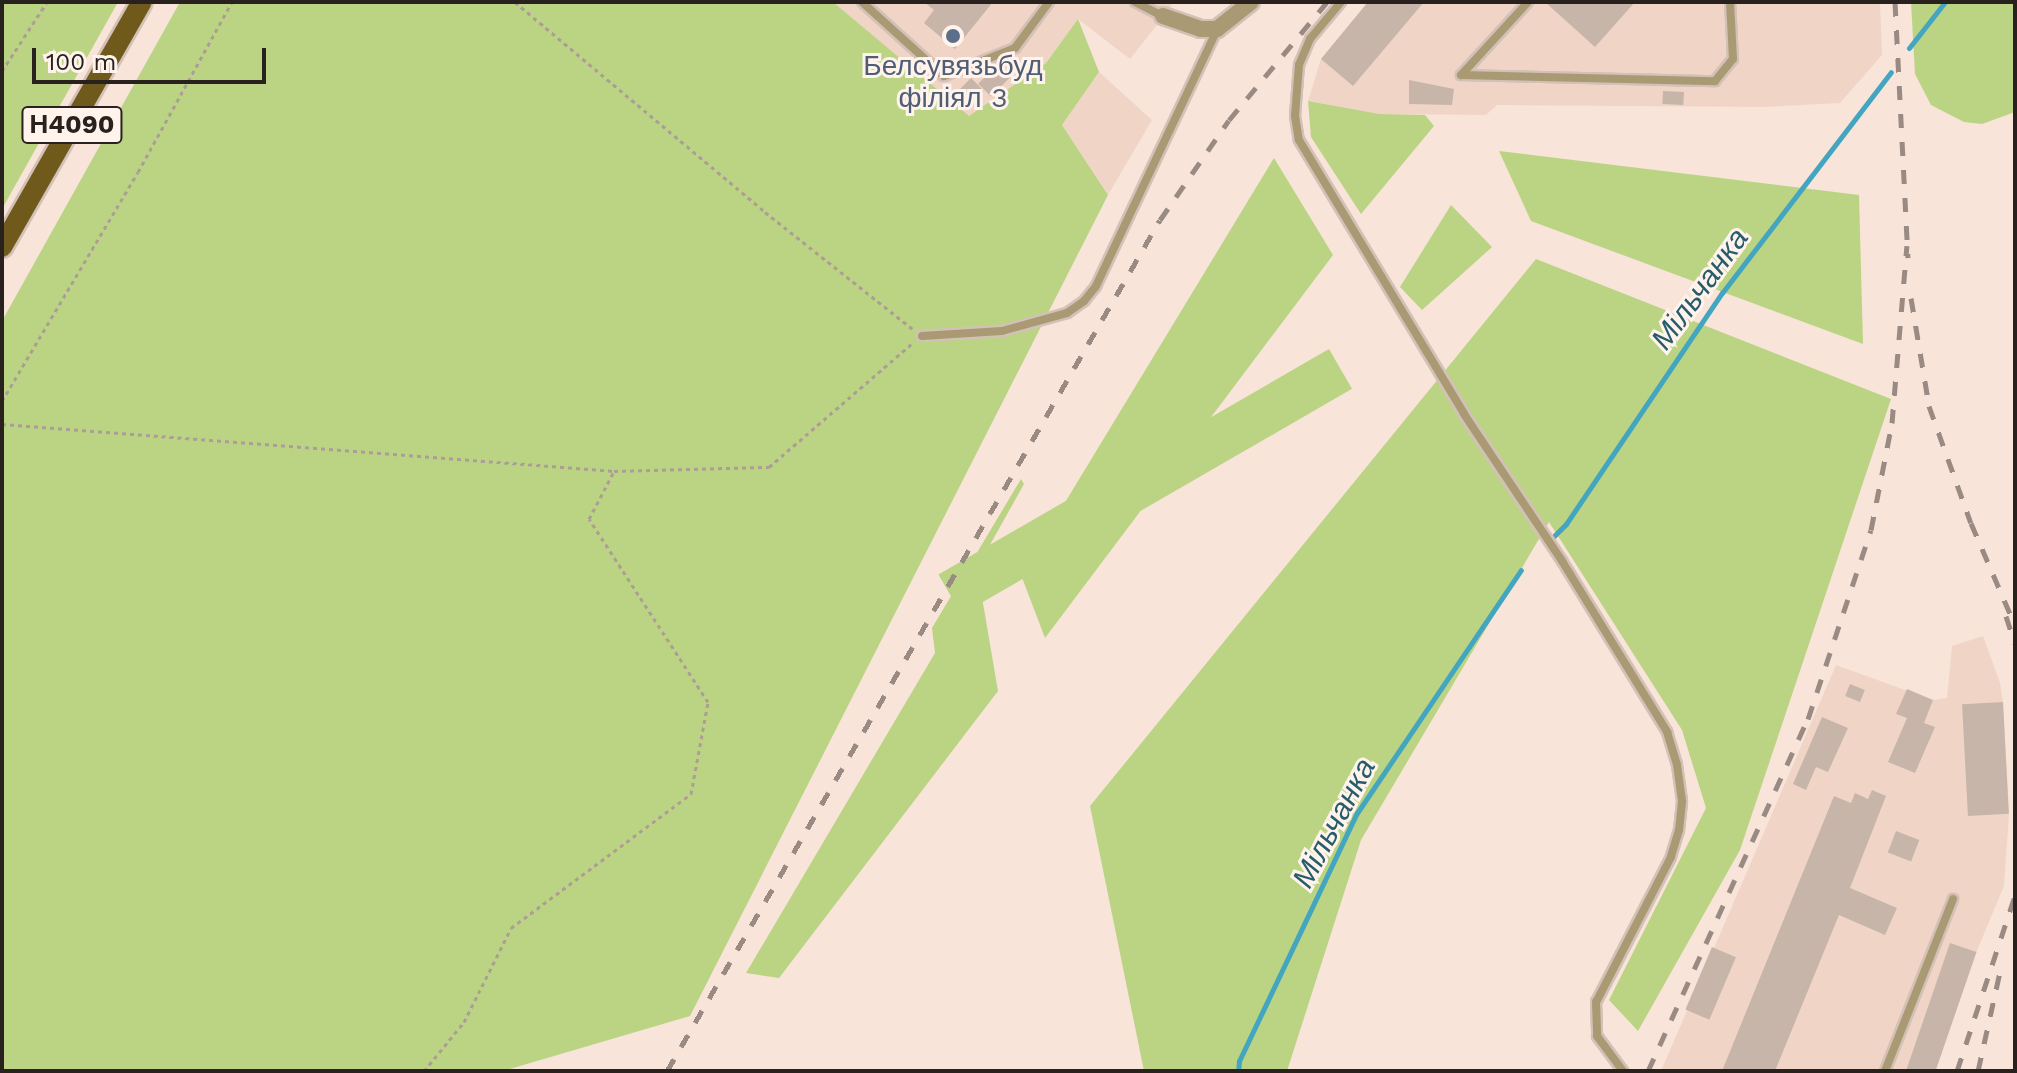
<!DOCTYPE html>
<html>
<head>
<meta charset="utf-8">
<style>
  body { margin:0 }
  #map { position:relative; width:2017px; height:1073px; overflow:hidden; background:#f8e4d9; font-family:"Work Sans",sans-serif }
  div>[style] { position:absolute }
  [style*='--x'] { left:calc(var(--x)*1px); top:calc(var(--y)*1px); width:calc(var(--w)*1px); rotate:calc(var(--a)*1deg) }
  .built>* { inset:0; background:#f0d5c7 }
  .green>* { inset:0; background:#bad484; transform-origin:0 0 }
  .stream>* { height:5px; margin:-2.5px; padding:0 2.5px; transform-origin:2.5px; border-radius:2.5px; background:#43a5c0 }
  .building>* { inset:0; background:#c7b5a9; transform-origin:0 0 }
  .path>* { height:3px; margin-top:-1.5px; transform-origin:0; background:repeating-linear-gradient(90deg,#ad9e95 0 4px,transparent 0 8px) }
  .roads { filter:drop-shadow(2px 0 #d3c1b7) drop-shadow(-2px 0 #d3c1b7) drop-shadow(0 2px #d3c1b7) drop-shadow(0 -2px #d3c1b7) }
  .lane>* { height:8px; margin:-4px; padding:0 4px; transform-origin:4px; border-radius:4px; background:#a99a74 }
  .street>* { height:16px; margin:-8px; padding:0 8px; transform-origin:8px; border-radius:8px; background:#a99a74 }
  .primary>* { height:20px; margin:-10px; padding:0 10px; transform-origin:10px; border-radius:10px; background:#6f591b }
  .rail>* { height:5px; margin-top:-2.5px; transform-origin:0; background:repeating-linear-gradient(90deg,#998b83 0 14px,transparent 0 28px) }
  .dots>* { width:22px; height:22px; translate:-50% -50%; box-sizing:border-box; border:4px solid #fff3ec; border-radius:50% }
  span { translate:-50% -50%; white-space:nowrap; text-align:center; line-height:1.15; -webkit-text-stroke:6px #fff3ec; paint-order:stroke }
  .shield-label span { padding:2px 6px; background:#fff3ec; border:2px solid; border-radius:6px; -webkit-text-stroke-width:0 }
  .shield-label { font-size:26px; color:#28211d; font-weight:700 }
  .service-label { font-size:28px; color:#4e5e75 }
  .water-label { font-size:30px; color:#275d6b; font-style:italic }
  .frame { position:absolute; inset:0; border:4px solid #28211d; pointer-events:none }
  .scale { position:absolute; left:32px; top:48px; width:234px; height:36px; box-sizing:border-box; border:4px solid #28211d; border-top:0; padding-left:10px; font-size:24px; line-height:28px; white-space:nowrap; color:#28211d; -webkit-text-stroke:6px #fff3ec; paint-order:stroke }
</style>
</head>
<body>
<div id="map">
  <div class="built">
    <i style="clip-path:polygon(833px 2px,1167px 2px,1172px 6px,1130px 59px,1078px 19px,1046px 63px,969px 117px)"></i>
    <i style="clip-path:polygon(1368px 2px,1880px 2px,1882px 55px,1840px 103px,1766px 107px,1497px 105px,1486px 115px,1381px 114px,1308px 101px,1321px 59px)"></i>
    <i style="clip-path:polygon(1099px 72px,1152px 120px,1108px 195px,1062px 125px)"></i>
    <i style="clip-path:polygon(1983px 636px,2000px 683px,2003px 702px,2009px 814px,2004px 886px,1927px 1071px,1661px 1071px,1836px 665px,1933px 700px,1947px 698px,1952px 646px)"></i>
  </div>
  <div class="green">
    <i style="clip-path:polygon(2px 2px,118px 2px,2px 209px)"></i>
    <i style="clip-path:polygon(180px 2px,833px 2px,969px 116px,1046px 63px,1078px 19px,1099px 72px,1062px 125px,1108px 195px,690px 1016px,503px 1071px,2px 1071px,2px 321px)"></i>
    <i style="clip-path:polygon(1911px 2px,2015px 2px,2015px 112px,1982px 124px,1964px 122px,1931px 105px,1915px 74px)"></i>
    <i style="clip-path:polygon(1308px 101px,1380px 114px,1425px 115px,1434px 126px,1361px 214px,1311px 137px)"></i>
    <i style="clip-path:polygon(1499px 151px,1859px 195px,1863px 344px,1531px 221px)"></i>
    <i style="clip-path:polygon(1274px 158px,1333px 255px,1045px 638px,1021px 575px)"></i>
    <i style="clip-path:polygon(1451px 205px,1492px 247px,1422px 310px,1400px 287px)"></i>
    <i style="clip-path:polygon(1536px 259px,1891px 399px,1740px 850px,1638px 1031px,1609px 1000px,1706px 808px,1682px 730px,1549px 522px,1361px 840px,1287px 1071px,1144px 1071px,1090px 806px)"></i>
    <i style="left:1329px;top:349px;width:46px;height:451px;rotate:60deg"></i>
    <i style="clip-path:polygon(1021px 479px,1024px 484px,977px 568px,998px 691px,779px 978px,746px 973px,935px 653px,932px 628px)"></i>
  </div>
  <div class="stream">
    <i style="--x:1909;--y:48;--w:58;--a:-52"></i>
    <i style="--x:1552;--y:538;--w:20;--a:-45"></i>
    <i style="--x:1566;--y:524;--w:279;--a:-56"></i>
    <i style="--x:1722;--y:293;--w:278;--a:-52.6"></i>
    <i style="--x:1238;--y:1071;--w:10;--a:-84"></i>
    <i style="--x:1239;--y:1061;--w:275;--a:-64.6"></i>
    <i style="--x:1357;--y:813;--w:293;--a:-56"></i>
  </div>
  <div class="building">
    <i style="clip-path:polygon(924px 2px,993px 2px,955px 49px,924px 23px,934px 10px)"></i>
    <i style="clip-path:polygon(1368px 2px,1424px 2px,1353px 86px,1321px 59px)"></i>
    <i style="clip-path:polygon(1545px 2px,1635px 2px,1595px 47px)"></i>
    <i style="left:998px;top:64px;width:18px;height:28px;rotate:45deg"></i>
    <i style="left:971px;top:78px;width:18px;height:25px;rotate:45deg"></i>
    <i style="clip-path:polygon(1409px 80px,1454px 89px,1452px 105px,1409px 104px)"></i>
    <i style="left:1663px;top:91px;width:21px;height:13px;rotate:3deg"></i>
    <i style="left:1850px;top:684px;width:16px;height:13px;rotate:22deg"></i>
    <i style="clip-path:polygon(1907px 689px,1933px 700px,1924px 723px,1935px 727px,1915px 773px,1888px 762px,1907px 718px,1896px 714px)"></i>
    <i style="left:2003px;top:702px;width:112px;height:41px;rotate:87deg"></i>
    <i style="clip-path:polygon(1822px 717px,1848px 728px,1828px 772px,1816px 767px,1806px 790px,1793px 784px)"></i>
    <i style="clip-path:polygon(1872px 790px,1886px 796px,1850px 888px,1897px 908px,1885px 935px,1839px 915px,1775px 1071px,1722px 1071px,1834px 796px,1851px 803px,1855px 793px,1868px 799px)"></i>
    <i style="left:1896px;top:831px;width:25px;height:23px;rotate:21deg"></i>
    <i style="left:1950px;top:943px;width:28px;height:138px;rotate:19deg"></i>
    <i style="left:1712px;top:947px;width:26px;height:68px;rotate:23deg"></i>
  </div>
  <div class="path">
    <i style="--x:515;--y:2;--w:326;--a:40"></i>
    <i style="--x:765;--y:212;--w:190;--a:38.4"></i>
    <i style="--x:2;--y:71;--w:82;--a:-56.9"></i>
    <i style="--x:2;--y:401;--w:266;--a:-59.3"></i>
    <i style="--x:138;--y:172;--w:194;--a:-61.1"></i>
    <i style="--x:2;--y:424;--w:614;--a:4.39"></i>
    <i style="--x:614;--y:471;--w:155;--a:-1.5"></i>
    <i style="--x:769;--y:467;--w:191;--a:-40.8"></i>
    <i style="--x:424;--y:1071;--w:63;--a:-50.8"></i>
    <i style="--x:464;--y:1022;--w:105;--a:-63.4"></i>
    <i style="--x:511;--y:928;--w:224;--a:-36.7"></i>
    <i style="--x:691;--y:794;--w:94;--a:-79.5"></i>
    <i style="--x:708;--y:702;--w:218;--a:-123"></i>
    <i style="--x:589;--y:519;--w:52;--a:-62.4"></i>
  </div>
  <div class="roads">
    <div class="lane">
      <i style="--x:862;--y:2;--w:110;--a:42.1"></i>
      <i style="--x:944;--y:76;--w:76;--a:-21.5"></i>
      <i style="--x:1015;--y:48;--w:57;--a:-53.5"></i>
      <i style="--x:1135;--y:2;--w:31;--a:27"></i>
      <i style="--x:1341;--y:2;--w:48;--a:130"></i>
      <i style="--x:1310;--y:39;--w:28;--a:113"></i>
      <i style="--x:1299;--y:65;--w:51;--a:94.5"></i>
      <i style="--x:1295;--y:116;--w:24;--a:81"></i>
      <i style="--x:1299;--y:140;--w:320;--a:58.9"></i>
      <i style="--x:1464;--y:414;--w:177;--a:56.3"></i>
      <i style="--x:1562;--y:561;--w:201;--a:58.4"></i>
      <i style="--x:1667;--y:732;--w:34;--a:73"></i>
      <i style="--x:1677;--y:765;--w:37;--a:82"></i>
      <i style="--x:1682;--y:802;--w:28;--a:96"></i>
      <i style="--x:1679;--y:830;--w:28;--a:107"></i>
      <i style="--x:1671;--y:857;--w:163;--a:117.3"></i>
      <i style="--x:1596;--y:1002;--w:34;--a:88"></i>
      <i style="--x:1597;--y:1036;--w:44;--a:53.4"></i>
      <i style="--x:1528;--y:2;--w:99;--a:132.5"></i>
      <i style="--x:1461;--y:75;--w:254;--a:1.4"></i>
      <i style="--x:1715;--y:81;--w:28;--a:-51"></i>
      <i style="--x:1733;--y:59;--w:57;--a:-93"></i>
      <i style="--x:922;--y:336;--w:80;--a:-3.6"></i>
      <i style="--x:1002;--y:331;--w:67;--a:-15.5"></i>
      <i style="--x:1067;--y:313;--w:21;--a:-35"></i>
      <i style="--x:1084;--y:301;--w:19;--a:-51"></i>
      <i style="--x:1096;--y:286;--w:283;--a:-64.7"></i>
      <i style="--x:1885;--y:1071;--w:185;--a:-68.4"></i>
    </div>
    <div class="street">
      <i style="--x:1163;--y:16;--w:40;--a:18.9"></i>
      <i style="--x:1201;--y:29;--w:16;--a:0"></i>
      <i style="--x:1217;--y:29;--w:43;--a:-38.5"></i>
    </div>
    <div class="primary">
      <i style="--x:2;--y:247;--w:282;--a:-60.3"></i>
    </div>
  </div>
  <div class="rail">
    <i style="--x:1895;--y:2;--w:256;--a:87.1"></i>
    <i style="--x:1911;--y:298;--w:109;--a:80.5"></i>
    <i style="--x:1929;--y:406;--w:124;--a:70.3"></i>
    <i style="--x:1971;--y:523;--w:111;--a:66.7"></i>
    <i style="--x:2006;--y:616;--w:29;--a:72"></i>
    <i style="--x:667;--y:1071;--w:983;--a:-59.92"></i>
    <i style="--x:1160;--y:220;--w:121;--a:-55.4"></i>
    <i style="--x:1229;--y:120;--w:153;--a:-50.3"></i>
    <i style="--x:1648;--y:1071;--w:387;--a:-65.6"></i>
    <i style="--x:1808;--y:719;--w:199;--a:-71.6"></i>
    <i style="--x:1871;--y:530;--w:109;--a:-78.9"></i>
    <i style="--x:1892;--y:423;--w:178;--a:-85.2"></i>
    <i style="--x:1957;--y:1071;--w:184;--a:-71.7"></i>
    <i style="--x:1978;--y:1071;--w:111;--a:-77.5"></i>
  </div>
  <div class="dots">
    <i style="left:953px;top:36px;background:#5c6f8a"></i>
  </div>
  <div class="shield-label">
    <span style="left:72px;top:125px">Н4090</span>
  </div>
  <div class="service-label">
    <span style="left:953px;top:82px">Белсувязьбуд<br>філіял 3</span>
  </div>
  <div class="water-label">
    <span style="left:1700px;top:289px;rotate:-54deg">Мільчанка</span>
    <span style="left:1334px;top:823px;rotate:-62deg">Мільчанка</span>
  </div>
  <div class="frame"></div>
  <div class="scale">100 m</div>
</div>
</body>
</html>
